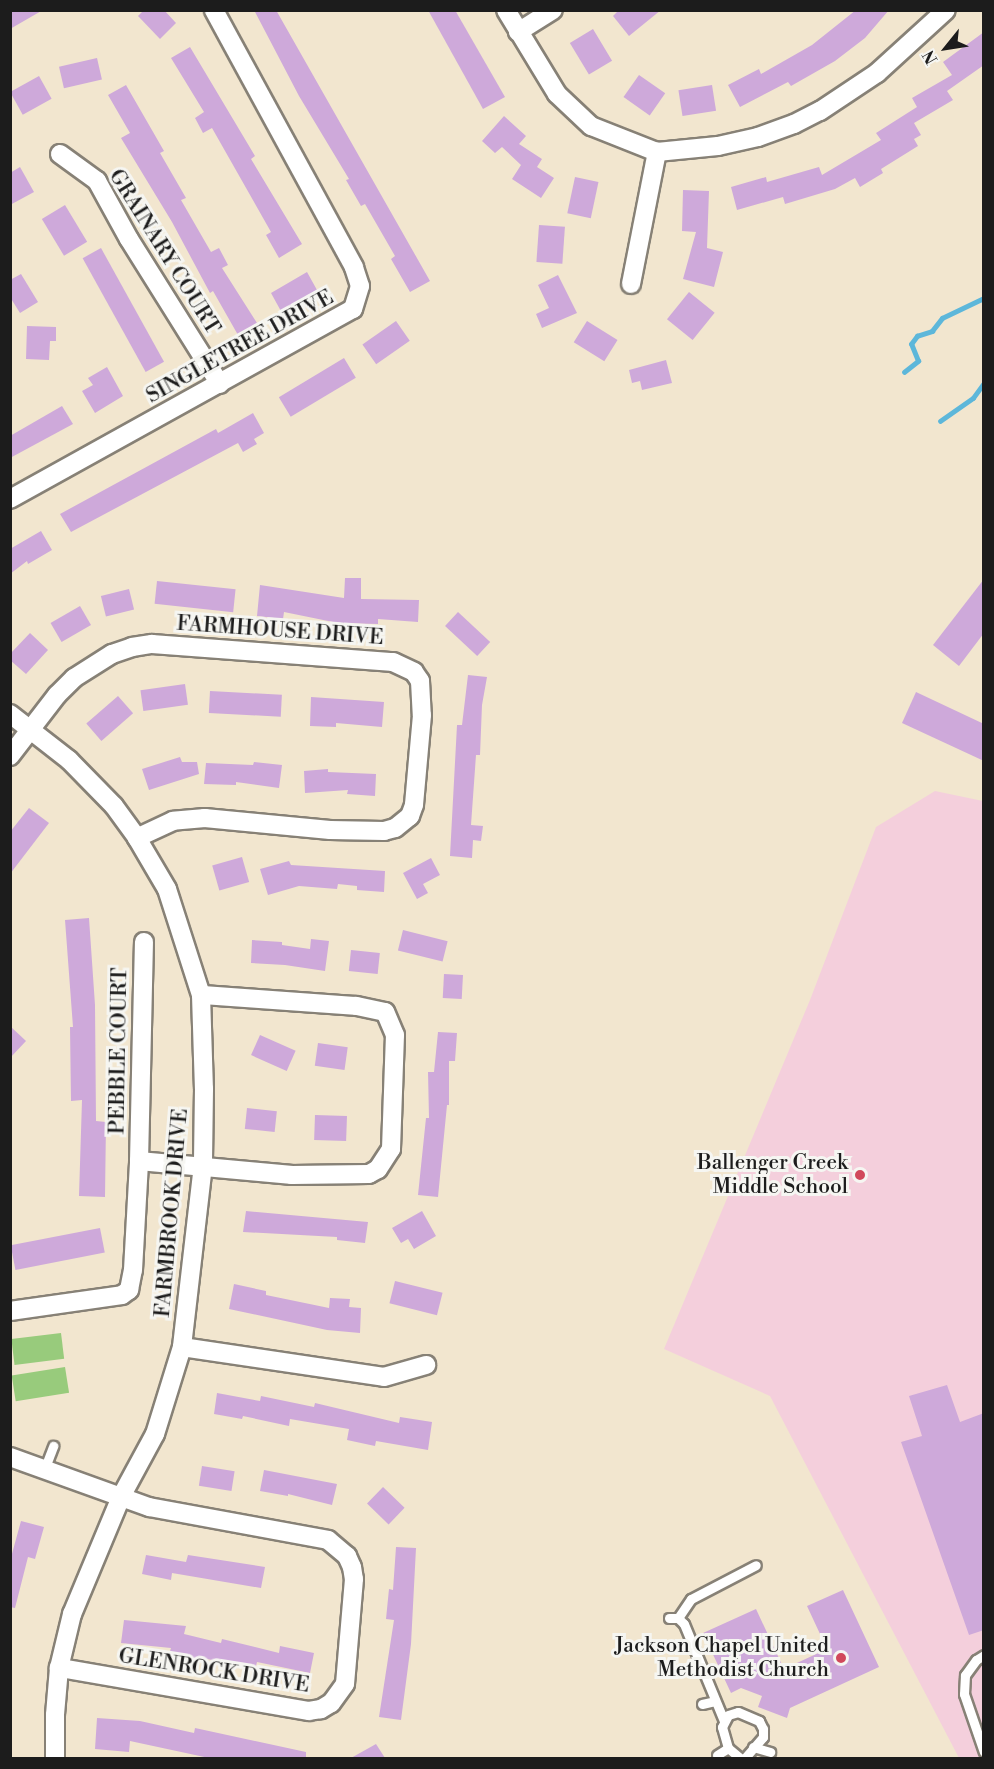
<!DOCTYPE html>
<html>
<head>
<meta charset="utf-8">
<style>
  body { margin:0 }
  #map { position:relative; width:994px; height:1769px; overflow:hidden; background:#f2e6cf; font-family:"Libre Bodoni",serif }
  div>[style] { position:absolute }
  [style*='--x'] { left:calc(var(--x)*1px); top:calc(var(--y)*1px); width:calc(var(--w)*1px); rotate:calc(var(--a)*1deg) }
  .built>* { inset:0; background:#f4cfdc }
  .green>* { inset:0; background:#98cb7c; transform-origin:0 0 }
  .stream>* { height:4.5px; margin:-2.25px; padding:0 2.25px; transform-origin:2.25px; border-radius:2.25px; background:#5db7da }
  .building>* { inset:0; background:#cea9da; transform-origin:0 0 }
  .roads { filter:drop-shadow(2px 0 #878176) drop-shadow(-2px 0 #878176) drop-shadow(0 2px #878176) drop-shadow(0 -2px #878176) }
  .service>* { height:9px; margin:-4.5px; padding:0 4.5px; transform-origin:4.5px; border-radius:4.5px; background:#fff }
  .minor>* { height:18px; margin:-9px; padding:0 9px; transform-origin:9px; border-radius:9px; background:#fff }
  .dots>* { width:16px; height:16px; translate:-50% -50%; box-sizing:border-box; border:3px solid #f6f6f2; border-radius:50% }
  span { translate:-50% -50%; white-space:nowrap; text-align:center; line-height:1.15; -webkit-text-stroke:6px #f6f6f2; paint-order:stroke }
  .street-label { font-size:21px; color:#1c1c1c }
  .poi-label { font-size:21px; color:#1c1c1c }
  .right { translate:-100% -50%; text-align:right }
  .frame { position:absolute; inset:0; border:12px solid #1c1c1c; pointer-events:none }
  .north { position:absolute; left:916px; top:18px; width:60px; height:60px; -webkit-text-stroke:4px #f6f6f2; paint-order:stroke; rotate:240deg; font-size:16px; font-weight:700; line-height:24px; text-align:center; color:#1c1c1c }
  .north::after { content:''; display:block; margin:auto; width:21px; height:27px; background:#1c1c1c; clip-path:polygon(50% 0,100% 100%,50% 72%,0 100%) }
</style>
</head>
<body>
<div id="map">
  <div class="built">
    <i style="clip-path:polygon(935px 791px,983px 801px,983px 1758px,959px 1758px,770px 1396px,664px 1349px,810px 1000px,876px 827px)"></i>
  </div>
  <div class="green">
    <i style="left:61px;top:1333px;width:26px;height:50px;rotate:83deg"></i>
    <i style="left:65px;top:1367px;width:26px;height:54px;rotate:81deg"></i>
  </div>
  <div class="stream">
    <i style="--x:904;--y:372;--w:18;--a:-38"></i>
    <i style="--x:918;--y:361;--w:18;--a:-112"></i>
    <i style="--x:911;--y:344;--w:10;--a:-53"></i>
    <i style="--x:917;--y:336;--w:16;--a:-18"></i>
    <i style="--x:932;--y:331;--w:16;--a:-52"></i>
    <i style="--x:942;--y:318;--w:47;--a:-25.5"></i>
    <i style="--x:940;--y:421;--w:40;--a:-34.9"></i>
    <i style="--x:973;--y:398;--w:19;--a:-54"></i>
  </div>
  <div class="building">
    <i style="clip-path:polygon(10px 10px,43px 10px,10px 29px)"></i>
    <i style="clip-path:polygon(144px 10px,164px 10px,176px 23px,160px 39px,138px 16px)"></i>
    <i style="clip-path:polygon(254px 10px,276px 10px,430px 281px,410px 292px,391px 259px,395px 256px,365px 204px,361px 206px,346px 180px,349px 179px,299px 96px)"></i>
    <i style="clip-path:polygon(428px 10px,455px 10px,505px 97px,483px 109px)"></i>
    <i style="clip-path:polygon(619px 10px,661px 10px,629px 36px,613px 16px)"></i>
    <i style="clip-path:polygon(856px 10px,889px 10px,865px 38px,835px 61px,791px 86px,788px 82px,740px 107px,728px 85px,759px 69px,761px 74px,812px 45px)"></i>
    <i style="left:593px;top:29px;width:37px;height:27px;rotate:59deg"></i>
    <i style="clip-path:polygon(984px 32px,984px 65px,947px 91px,953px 100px,914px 123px,921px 135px,914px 139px,918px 146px,881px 169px,883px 173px,860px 187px,855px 178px,835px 189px,785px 204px,783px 197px,737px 210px,731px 187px,766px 177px,767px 182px,819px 167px,822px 175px,881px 140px,876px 133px,917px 107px,912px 98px,952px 75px,943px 62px)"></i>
    <i style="clip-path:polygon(190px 47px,255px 156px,251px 159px,302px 244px,279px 258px,266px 235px,271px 232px,212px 128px,203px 133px,195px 118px,204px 112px,171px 58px)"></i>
    <i style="left:97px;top:58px;width:22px;height:39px;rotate:77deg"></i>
    <i style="left:639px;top:75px;width:32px;height:27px;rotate:35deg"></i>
    <i style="left:39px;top:76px;width:26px;height:33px;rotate:61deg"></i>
    <i style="clip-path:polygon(126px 85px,164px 151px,160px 153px,186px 198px,181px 200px,211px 252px,219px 248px,228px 265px,222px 268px,257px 323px,238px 335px,213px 291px,210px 293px,172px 222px,121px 138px,130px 133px,108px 95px)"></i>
    <i style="left:712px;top:85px;width:26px;height:34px;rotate:81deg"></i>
    <i style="clip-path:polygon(504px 116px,526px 136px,519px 144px,542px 159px,537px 167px,554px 178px,541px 198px,512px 179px,521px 165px,502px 147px,495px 153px,482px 141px)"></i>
    <i style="clip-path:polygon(20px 167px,34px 192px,10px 205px,10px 173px)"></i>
    <i style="left:575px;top:177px;width:24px;height:37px;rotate:12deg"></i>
    <i style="clip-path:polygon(683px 190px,709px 191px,707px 248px,723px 252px,714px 287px,683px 279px,696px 232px,682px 231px)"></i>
    <i style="left:65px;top:205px;width:43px;height:27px;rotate:59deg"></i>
    <i style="left:539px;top:225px;width:26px;height:37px;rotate:4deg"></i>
    <i style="left:101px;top:248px;width:130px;height:21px;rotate:61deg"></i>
    <i style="clip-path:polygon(307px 272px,317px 290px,308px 295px,309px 298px,282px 313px,271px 293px)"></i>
    <i style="clip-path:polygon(21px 274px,38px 302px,20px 313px,10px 297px,10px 280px)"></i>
    <i style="clip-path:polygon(558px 275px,577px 313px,542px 328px,536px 314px,549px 308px,538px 285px)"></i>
    <i style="left:689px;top:292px;width:33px;height:35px;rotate:39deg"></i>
    <i style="left:396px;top:321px;width:24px;height:41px;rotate:55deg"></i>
    <i style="left:587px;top:321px;width:36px;height:25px;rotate:32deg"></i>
    <i style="clip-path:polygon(27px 326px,56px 327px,56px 341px,50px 341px,49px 360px,26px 359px)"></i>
    <i style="left:344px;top:358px;width:23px;height:76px;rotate:59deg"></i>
    <i style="clip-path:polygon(666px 360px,672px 383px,642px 390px,640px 381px,632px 383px,629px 370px)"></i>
    <i style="clip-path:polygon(107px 367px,123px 396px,95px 413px,82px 391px,93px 385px,88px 378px)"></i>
    <i style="clip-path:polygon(62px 406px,73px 424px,10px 458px,10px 436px)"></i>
    <i style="clip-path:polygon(253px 413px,264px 433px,254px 439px,257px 444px,243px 452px,238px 443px,71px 532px,60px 514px,216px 429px,218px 433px)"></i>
    <i style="clip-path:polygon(41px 531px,52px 550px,28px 564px,27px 561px,10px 574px,10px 549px)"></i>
    <i style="clip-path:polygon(345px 578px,361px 578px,361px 599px,419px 600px,418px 622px,378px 619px,378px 624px,338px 623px,284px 612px,283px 619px,257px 616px,260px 585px,344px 598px)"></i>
    <i style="clip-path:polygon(984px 579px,984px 633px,959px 666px,933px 645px)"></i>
    <i style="left:157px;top:581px;width:79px;height:23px;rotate:6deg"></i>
    <i style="left:129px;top:589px;width:21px;height:29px;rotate:76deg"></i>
    <i style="left:80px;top:606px;width:22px;height:34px;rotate:60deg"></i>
    <i style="left:458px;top:612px;width:44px;height:19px;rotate:43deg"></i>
    <i style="clip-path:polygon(30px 633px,48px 650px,26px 674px,10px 660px,10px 654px)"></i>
    <i style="clip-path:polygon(468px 675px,487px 677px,482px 705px,480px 755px,476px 755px,471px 825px,483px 826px,481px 841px,473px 840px,472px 858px,450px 856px,457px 725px,462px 725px)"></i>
    <i style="left:185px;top:684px;width:21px;height:45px;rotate:82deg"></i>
    <i style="left:210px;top:691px;width:72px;height:22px;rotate:3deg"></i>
    <i style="clip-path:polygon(916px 692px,984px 724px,984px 761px,902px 723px)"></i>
    <i style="left:118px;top:696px;width:23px;height:42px;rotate:49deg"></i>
    <i style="clip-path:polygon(311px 697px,384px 702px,382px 727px,336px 723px,336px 727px,310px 726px)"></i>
    <i style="clip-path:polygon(180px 757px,182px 762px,197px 762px,199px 774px,149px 790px,142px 769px)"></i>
    <i style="clip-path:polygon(254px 762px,282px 765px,279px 788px,236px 782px,236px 785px,204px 784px,206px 763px,253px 765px)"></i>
    <i style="clip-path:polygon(328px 769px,328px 772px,376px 774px,375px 796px,347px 794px,348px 790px,305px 793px,304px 771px)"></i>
    <i style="clip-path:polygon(29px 808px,49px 823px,10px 874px,10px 832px)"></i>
    <i style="left:242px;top:857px;width:26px;height:31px;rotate:74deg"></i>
    <i style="clip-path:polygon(431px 858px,440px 875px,423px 884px,428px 893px,417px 899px,403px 873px)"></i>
    <i style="clip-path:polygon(289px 861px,291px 865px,385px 871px,384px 892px,357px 890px,357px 886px,338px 884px,337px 889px,299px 886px,268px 895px,260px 869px)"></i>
    <i style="clip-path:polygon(89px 918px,95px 1005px,96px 1121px,106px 1122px,105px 1197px,79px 1196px,82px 1100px,71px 1101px,70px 1027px,73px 1027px,65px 920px)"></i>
    <i style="left:403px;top:930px;width:46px;height:21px;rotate:14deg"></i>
    <i style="clip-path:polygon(311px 939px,329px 941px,325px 971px,285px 965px,251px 963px,252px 940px,282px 942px,282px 945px,310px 949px)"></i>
    <i style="left:351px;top:950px;width:29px;height:21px;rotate:6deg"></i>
    <i style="left:444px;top:974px;width:19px;height:24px;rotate:3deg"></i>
    <i style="clip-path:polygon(10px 1026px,26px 1041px,10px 1058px)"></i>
    <i style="clip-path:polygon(438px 1032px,457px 1033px,455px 1061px,449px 1061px,449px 1105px,447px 1105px,438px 1197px,418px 1195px,426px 1118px,429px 1118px,428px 1072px,434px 1072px)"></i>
    <i style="left:260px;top:1035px;width:39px;height:22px;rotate:24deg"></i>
    <i style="left:318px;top:1043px;width:30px;height:23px;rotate:8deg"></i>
    <i style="left:247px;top:1108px;width:30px;height:21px;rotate:6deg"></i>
    <i style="left:315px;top:1115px;width:32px;height:25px;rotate:2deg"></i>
    <i style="clip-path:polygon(246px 1211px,368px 1222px,365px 1243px,337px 1240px,337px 1237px,243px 1232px)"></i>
    <i style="clip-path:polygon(422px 1211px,436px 1236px,414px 1249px,408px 1239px,401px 1243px,392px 1228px)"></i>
    <i style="left:100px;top:1228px;width:25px;height:91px;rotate:79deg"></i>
    <i style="left:395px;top:1281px;width:49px;height:23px;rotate:14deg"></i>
    <i style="clip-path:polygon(234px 1284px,266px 1291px,266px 1295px,329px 1308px,330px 1298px,350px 1299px,349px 1307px,361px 1308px,360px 1333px,327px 1330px,229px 1309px)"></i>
    <i style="clip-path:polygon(947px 1385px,960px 1422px,984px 1413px,984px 1630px,969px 1635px,901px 1442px,922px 1436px,909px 1396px)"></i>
    <i style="clip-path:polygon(217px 1393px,260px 1401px,261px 1396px,314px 1407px,315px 1403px,399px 1423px,400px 1417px,432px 1422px,428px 1450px,376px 1441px,375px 1446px,347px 1440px,349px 1429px,290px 1419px,289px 1426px,243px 1416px,242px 1419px,214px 1414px)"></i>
    <i style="left:202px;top:1466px;width:33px;height:20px;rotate:9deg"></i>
    <i style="clip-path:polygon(264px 1470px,337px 1484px,332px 1505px,288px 1494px,288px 1496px,260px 1491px)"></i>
    <i style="left:383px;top:1487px;width:30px;height:23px;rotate:44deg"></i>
    <i style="clip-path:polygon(21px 1521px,44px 1527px,35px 1559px,28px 1557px,15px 1608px,10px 1607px,10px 1561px)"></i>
    <i style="clip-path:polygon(396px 1547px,416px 1548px,411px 1644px,401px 1720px,379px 1717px,394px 1620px,386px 1619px,389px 1589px,393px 1590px)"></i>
    <i style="clip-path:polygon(146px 1555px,186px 1562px,188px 1555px,265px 1567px,261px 1588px,172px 1573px,171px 1580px,142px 1574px)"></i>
    <i style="clip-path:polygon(843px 1590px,879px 1667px,790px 1708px,787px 1718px,758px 1707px,762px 1696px,741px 1688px,731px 1693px,703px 1633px,756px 1609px,784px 1669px,827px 1649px,807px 1606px)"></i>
    <i style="clip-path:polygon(124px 1620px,186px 1626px,184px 1634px,221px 1643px,222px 1639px,279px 1653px,280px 1646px,314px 1653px,310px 1673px,257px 1662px,255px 1670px,203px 1658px,202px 1662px,169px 1654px,171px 1648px,121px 1643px)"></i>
    <i style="clip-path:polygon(97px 1718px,140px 1721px,194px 1733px,195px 1728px,306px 1752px,306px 1758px,209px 1758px,130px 1741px,129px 1752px,95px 1749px)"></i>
    <i style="clip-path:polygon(376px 1744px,385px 1758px,351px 1758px)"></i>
  </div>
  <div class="roads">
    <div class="service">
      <i style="--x:44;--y:1470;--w:26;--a:-69"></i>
      <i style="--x:669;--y:1618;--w:9;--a:0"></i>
      <i style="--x:678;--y:1618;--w:8;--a:45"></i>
      <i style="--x:684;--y:1624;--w:105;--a:67.6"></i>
      <i style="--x:678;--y:1618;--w:23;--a:-56"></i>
      <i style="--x:691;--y:1599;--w:73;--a:-27.6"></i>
      <i style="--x:984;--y:1655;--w:9;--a:148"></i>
      <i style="--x:976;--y:1660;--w:19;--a:126"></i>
      <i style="--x:965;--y:1675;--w:19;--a:93"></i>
      <i style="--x:964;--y:1694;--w:61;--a:71"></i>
      <i style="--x:702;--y:1704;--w:13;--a:-13"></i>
      <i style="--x:753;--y:1747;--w:18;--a:16"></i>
      <i style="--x:717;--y:1755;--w:13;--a:-32"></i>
      <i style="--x:740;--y:1758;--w:16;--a:-140"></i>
      <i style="--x:728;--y:1748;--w:22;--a:-106"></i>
      <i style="--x:722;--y:1727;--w:13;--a:-63"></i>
      <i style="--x:728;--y:1715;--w:10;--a:-17"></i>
      <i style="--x:738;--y:1712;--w:23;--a:23"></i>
      <i style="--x:759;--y:1721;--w:9;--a:63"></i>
      <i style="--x:763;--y:1729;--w:8;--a:90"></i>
      <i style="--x:763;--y:1737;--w:28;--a:131"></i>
    </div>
    <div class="minor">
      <i style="--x:506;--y:10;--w:98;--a:58.7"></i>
      <i style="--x:557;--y:94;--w:47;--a:43.3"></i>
      <i style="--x:591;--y:126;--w:71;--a:21.5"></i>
      <i style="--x:657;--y:152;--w:61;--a:-5.6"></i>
      <i style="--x:718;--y:146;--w:41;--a:-12.7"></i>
      <i style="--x:758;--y:137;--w:38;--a:-20"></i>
      <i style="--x:794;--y:124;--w:29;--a:-27"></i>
      <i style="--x:820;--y:111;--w:69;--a:-33.7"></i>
      <i style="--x:877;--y:73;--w:93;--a:-42.4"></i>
      <i style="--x:518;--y:32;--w:41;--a:-32.2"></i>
      <i style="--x:60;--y:154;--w:46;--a:36.1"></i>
      <i style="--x:97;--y:181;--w:66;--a:61.1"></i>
      <i style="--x:129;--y:239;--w:171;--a:57.9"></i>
      <i style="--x:631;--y:284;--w:135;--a:-78.9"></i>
      <i style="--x:10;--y:499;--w:392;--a:-29"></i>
      <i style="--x:353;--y:309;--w:24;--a:-73"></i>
      <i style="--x:360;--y:286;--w:20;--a:-108"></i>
      <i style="--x:354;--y:267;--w:293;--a:-118.6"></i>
      <i style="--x:10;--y:714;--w:75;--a:37.9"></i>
      <i style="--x:69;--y:760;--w:64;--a:45.6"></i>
      <i style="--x:114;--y:806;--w:39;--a:54"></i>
      <i style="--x:137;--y:838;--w:59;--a:59.5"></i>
      <i style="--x:167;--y:889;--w:111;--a:72.2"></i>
      <i style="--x:201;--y:995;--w:94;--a:88.2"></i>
      <i style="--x:204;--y:1089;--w:76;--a:90.8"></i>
      <i style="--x:203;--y:1165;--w:183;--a:96.6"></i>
      <i style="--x:182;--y:1347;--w:91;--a:107.2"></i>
      <i style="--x:155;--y:1434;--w:72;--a:118.4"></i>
      <i style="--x:121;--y:1497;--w:127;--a:112.7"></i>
      <i style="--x:72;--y:1614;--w:56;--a:103.5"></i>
      <i style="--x:59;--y:1668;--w:47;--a:94.9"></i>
      <i style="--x:55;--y:1715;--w:43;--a:90"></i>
      <i style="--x:10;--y:756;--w:77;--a:-52.4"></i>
      <i style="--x:57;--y:695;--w:24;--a:-45"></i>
      <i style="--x:74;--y:678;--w:45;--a:-32.3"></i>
      <i style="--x:112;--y:654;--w:21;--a:-19"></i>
      <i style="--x:132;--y:647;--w:20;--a:-9"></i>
      <i style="--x:152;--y:644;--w:242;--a:4.3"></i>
      <i style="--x:393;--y:662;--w:23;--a:25"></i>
      <i style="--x:414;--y:672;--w:11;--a:56"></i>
      <i style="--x:420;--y:681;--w:34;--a:87"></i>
      <i style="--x:422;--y:715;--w:90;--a:95.1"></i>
      <i style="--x:414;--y:805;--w:12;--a:110"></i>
      <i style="--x:410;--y:816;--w:19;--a:141"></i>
      <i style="--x:395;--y:828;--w:11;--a:165"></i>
      <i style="--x:384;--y:831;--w:54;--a:-178.9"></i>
      <i style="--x:330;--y:830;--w:126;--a:-174.5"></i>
      <i style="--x:205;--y:818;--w:32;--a:175"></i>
      <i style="--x:173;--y:821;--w:40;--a:155"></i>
      <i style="--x:139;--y:1161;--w:154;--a:5.2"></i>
      <i style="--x:292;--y:1175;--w:77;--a:-0.7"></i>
      <i style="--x:369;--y:1174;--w:10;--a:-29"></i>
      <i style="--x:378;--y:1169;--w:24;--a:-57"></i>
      <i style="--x:391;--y:1149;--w:114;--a:-88"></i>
      <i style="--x:395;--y:1035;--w:25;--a:-113"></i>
      <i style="--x:385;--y:1012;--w:30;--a:-168"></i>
      <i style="--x:356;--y:1006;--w:155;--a:-175.9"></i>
      <i style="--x:10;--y:1311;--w:113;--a:-8.1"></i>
      <i style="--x:122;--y:1295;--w:9;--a:-36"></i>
      <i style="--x:129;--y:1290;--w:20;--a:-79"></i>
      <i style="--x:133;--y:1270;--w:109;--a:-86.8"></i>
      <i style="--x:139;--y:1161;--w:219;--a:-88.7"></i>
      <i style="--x:182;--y:1347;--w:204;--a:8.4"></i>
      <i style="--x:384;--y:1377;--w:44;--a:-15.9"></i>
      <i style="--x:10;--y:1457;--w:148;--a:19.8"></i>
      <i style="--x:149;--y:1507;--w:182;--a:10.4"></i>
      <i style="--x:328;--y:1540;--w:25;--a:40"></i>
      <i style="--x:347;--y:1556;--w:12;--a:66"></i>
      <i style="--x:352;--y:1567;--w:12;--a:81"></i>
      <i style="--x:354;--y:1579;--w:105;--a:94.9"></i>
      <i style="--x:345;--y:1684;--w:24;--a:126"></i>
      <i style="--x:331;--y:1703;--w:12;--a:149"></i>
      <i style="--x:321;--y:1709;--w:12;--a:171"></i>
      <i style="--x:309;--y:1711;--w:254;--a:-170.2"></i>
    </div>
  </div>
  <div class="dots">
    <i style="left:860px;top:1175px;background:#d1495b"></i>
    <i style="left:841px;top:1658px;background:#d1495b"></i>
  </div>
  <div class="street-label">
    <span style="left:164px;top:252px;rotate:58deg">GRAINARY COURT</span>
    <span style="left:240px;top:347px;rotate:-29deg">SINGLETREE DRIVE</span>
    <span style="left:280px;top:631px;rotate:4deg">FARMHOUSE DRIVE</span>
    <span style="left:119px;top:1051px;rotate:-89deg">PEBBLE COURT</span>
    <span style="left:172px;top:1213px;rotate:-85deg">FARMBROOK DRIVE</span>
    <span style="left:214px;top:1671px;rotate:9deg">GLENROCK DRIVE</span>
  </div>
  <div class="poi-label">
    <span class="right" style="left:848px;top:1175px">Ballenger Creek<br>Middle School</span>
    <span class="right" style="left:829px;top:1658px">Jackson Chapel United<br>Methodist Church</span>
  </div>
  <div class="frame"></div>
  <div class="north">N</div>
</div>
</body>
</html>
